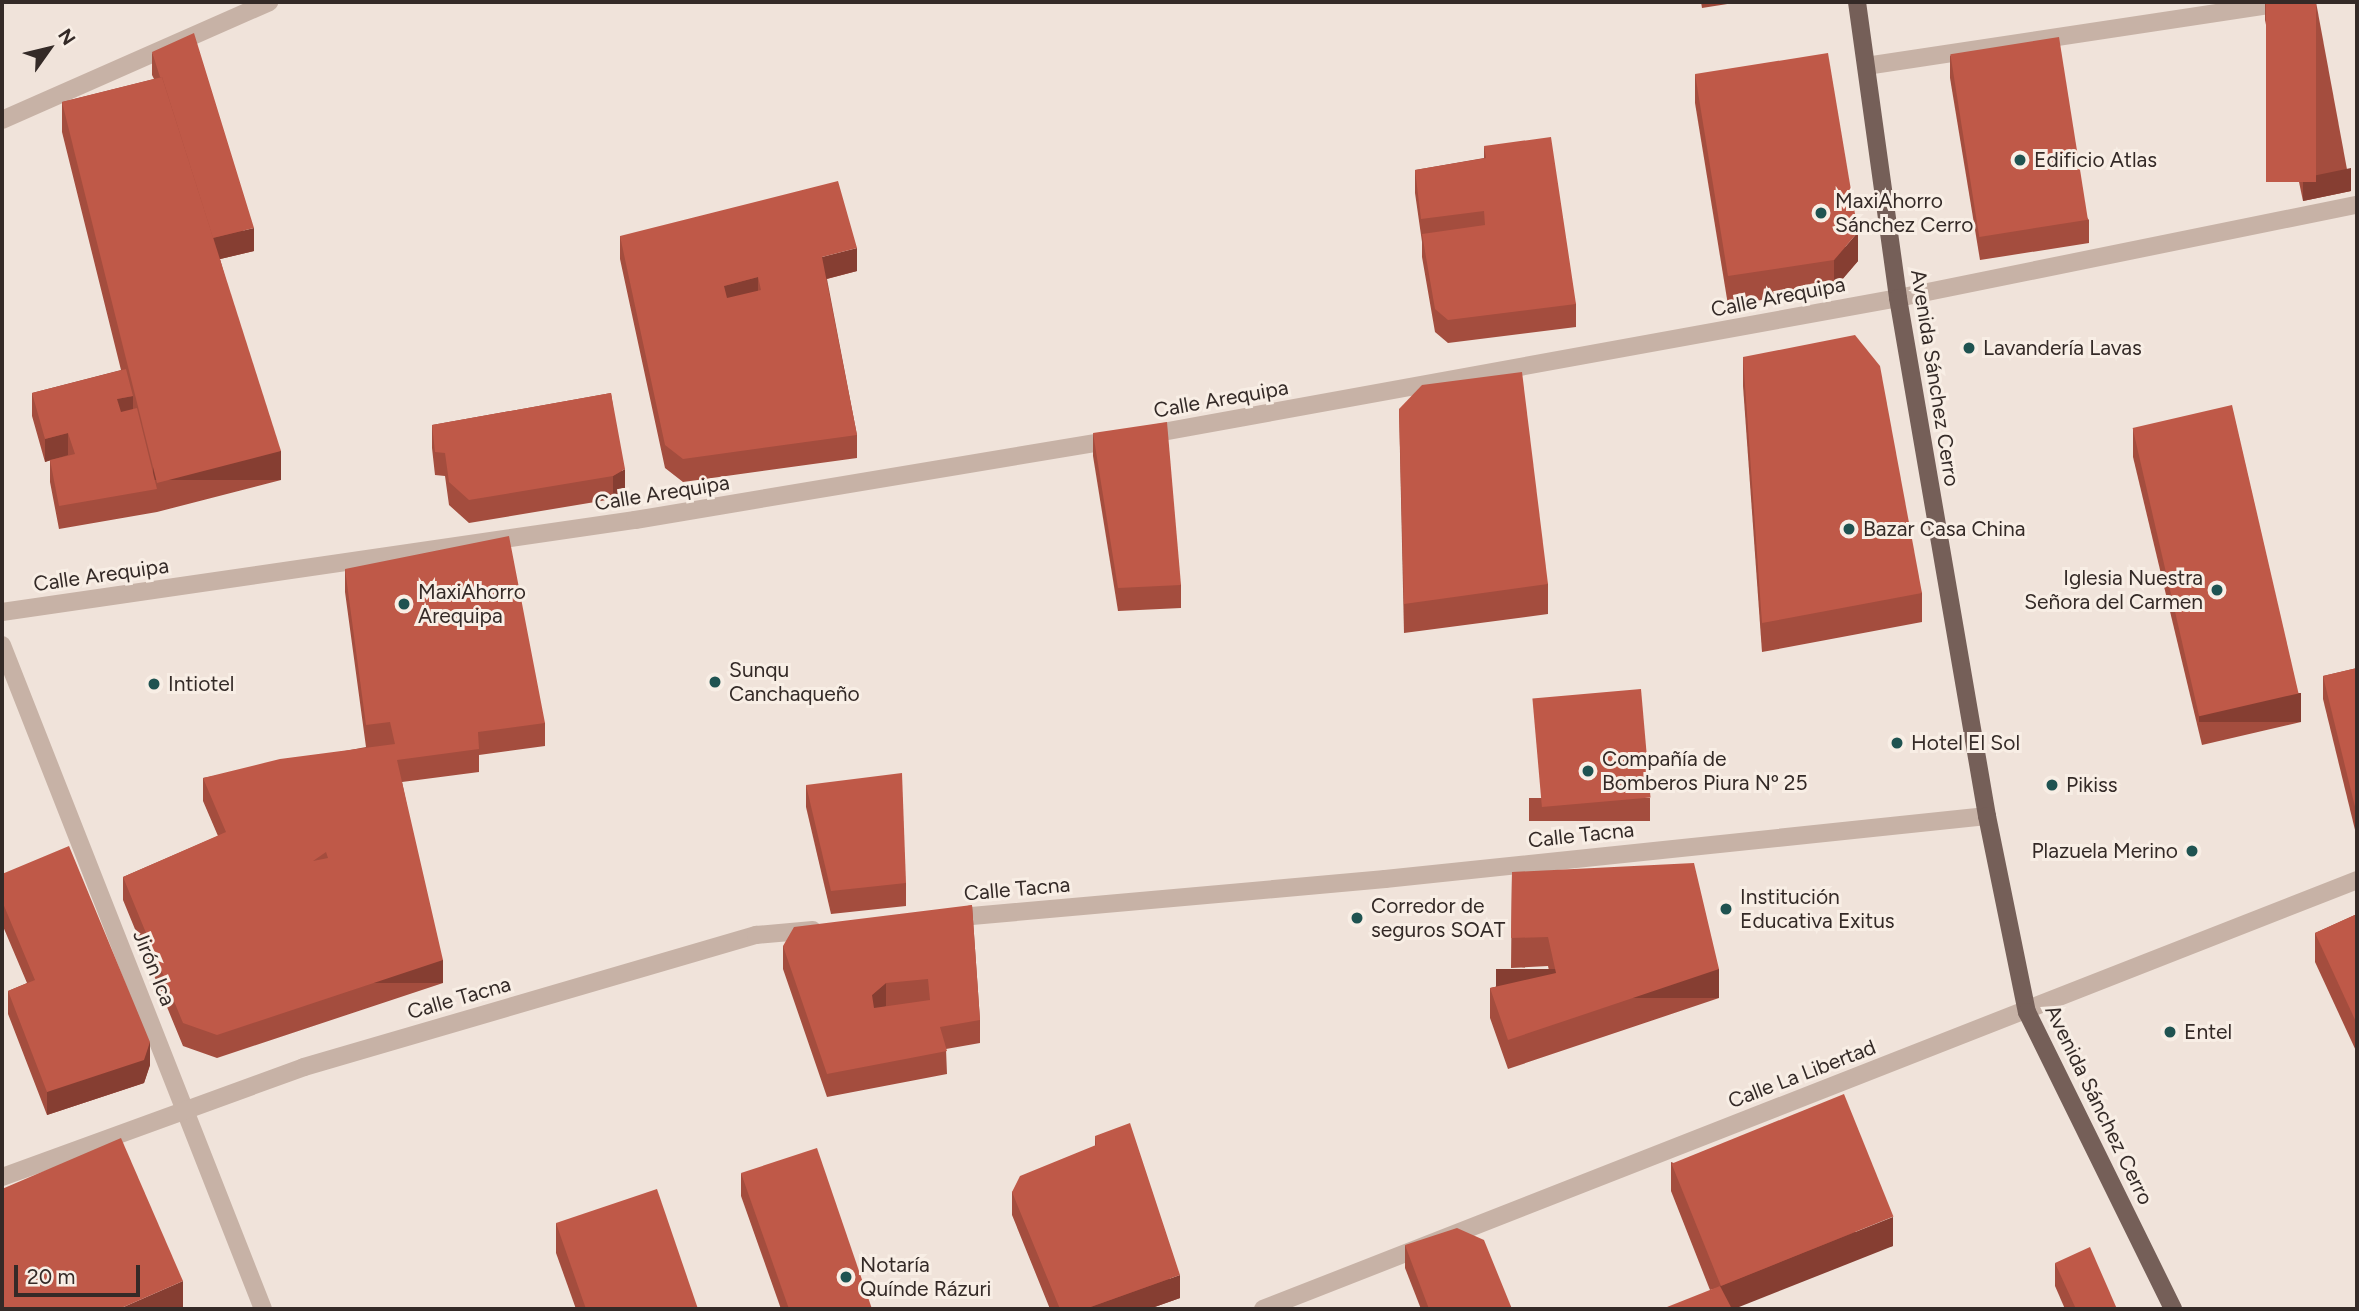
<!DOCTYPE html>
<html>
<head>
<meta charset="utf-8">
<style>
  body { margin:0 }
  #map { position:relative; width:2359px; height:1311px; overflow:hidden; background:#f0e3da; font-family:Figtree,sans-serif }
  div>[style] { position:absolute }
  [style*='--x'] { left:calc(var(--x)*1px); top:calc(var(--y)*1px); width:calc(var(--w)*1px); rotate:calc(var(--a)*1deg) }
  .minor>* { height:18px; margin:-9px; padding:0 9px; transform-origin:9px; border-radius:9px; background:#c7b2a6 }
  .tertiary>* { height:18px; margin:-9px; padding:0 9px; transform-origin:9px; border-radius:9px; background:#c7b2a6 }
  .primary>* { height:18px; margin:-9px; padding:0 9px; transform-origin:9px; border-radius:9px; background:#755f58 }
  .wall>* { inset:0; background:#a44d3e; transform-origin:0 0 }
  .shaded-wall>* { inset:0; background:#863e32; transform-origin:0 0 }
  .building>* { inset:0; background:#bf5948; transform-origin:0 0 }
  .dots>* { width:19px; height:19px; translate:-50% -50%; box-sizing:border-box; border:4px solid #f8eee5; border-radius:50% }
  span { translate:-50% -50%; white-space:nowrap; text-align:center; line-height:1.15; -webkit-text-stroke:6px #f8eee5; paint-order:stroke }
  .poi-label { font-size:21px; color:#342a27 }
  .left { translate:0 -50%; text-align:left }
  .right { translate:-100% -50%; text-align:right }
  .street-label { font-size:21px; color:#342a27 }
  .frame { position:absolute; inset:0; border:4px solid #342a27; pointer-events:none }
  .north { position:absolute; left:14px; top:14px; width:70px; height:70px; -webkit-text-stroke:5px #f8eee5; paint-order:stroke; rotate:56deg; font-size:19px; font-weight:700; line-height:28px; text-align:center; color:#342a27 }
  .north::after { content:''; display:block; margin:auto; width:24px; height:32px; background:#342a27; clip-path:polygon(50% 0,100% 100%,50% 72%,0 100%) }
  .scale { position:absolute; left:14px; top:1265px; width:126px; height:32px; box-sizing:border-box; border:4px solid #342a27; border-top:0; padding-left:9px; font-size:21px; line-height:24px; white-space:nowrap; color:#342a27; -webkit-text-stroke:5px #f8eee5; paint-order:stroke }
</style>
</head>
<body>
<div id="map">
  <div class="minor">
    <i style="--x:1866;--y:66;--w:428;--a:-8.6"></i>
    <i style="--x:2;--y:120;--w:292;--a:-23.8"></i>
    <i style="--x:2;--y:645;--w:713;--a:68.54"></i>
    <i style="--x:1263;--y:1309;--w:1175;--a:-21.41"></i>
  </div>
  <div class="tertiary">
    <i style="--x:1146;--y:435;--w:764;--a:-10.32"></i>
    <i style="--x:1898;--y:298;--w:468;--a:-11.5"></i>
    <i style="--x:2;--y:612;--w:640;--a:-8.27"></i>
    <i style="--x:635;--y:520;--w:487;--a:-9.5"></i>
    <i style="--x:949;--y:918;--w:438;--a:-5.1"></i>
    <i style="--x:1385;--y:879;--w:605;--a:-5.97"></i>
    <i style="--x:2;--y:1177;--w:321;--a:-20"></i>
    <i style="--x:304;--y:1067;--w:471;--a:-16.3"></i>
    <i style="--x:756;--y:935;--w:57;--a:-5"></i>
  </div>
  <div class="primary">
    <i style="--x:1857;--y:2;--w:299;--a:82.1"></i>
    <i style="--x:1898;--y:298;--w:526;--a:80.25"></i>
    <i style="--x:1987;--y:816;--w:200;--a:78.5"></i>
    <i style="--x:2027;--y:1012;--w:331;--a:63.8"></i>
  </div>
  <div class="wall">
    <i style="clip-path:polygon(1701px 2px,1740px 2px,1702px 8px)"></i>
    <i style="clip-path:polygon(2265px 2px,2316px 2px,2351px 191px,2303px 201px,2265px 20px)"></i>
    <i style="clip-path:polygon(152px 52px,254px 251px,220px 259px,281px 480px,157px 512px,59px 529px,50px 482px,50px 460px,45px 462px,32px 416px,32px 393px,121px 370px,62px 132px,62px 102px,154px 79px,152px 75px)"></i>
    <i style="clip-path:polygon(1950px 55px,2089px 220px,2089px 243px,1980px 260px,1950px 78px)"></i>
    <i style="clip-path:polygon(1695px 74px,1858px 261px,1834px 289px,1728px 305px,1695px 103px)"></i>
    <i style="clip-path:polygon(1484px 146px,1576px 304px,1576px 327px,1448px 343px,1435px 332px,1422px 257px,1422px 242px,1415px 193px,1415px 170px,1484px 158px)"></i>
    <i style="clip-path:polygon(620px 236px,857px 271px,827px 279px,857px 435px,857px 458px,683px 482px,665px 468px,620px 259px)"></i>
    <i style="clip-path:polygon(1743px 357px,1922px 593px,1922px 622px,1762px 652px,1743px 386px)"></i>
    <i style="clip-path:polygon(611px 393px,625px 491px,613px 499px,469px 523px,449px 505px,445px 476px,435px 475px,432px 448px,432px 425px)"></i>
    <i style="clip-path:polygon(1399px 409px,1548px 584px,1548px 614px,1404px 633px)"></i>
    <i style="clip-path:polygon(2133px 428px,2301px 722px,2202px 745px,2133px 457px)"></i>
    <i style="clip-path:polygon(1093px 433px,1181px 585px,1181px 608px,1118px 611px,1093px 456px)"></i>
    <i style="clip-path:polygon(345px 569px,545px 723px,545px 746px,479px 755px,479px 772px,402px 782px,443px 983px,217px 1058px,183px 1046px,123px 900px,123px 877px,218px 836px,203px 801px,203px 778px,366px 747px,345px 592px)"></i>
    <i style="clip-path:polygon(2357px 668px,2357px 838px,2323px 699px,2323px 676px)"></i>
    <i style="clip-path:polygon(806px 785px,906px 883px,906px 906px,831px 914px,806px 807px)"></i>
    <i style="left:1650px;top:798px;width:23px;height:121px;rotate:90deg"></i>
    <i style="clip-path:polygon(1512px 872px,1719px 998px,1508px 1069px,1490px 1018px,1490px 988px,1550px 975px,1548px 966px,1511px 968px)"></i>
    <i style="clip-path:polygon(2px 874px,150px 1065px,144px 1083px,47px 1115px,8px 1014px,8px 991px,27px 983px,2px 924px)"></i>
    <i style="clip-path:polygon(972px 905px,980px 1020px,980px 1043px,946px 1049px,947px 1074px,827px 1097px,783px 969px,783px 946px)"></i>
    <i style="clip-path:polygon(2357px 914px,2357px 1053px,2315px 962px,2315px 933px)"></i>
    <i style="clip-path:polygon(1095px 1136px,1180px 1298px,1149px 1309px,1050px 1309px,1012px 1215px,1012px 1192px,1095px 1146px)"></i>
    <i style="clip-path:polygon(1671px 1162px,1893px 1246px,1710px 1290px,1671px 1191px)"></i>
    <i style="clip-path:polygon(741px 1173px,872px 1309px,781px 1309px,741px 1196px)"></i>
    <i style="clip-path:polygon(556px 1223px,698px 1309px,576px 1309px,556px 1253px)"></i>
    <i style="clip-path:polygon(1405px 1245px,1512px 1309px,1421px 1309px,1405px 1268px)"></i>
    <i style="clip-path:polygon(2055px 1263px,2117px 1309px,2065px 1309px,2055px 1286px)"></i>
  </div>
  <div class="shaded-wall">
    <i style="clip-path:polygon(2351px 168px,2351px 191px,2303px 201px,2303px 178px)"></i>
    <i style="clip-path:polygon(254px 228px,254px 251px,212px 261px,212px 238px)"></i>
    <i style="clip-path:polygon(1858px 232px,1858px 261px,1834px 289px,1834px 260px)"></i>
    <i style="clip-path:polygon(857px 248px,857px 271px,822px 280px,822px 257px)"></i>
    <i style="clip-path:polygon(758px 277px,758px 300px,724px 309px,724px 286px)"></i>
    <i style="clip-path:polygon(133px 396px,133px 419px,117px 422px,117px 399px)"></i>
    <i style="clip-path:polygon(68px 433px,68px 455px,45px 462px,45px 439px)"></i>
    <i style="left:281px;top:451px;width:29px;height:128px;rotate:90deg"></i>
    <i style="clip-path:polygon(625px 469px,625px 491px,613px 499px,613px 476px)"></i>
    <i style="left:2301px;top:693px;width:29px;height:102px;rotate:90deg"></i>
    <i style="left:443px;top:960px;width:23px;height:238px;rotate:90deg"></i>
    <i style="left:1719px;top:969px;width:29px;height:223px;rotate:90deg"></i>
    <i style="clip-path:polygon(886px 983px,886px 1006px,872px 1018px,872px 995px)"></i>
    <i style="clip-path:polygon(150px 1042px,150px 1065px,144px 1083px,47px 1115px,47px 1092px)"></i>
    <i style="clip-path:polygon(1893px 1217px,1893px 1246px,1734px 1309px,1720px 1309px,1720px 1286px)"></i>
    <i style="clip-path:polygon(1180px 1275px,1180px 1298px,1149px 1309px,1085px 1309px)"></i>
    <i style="clip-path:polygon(183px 1281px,183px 1309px,119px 1309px)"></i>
  </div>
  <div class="building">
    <i style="left:2266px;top:2px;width:50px;height:180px"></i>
    <i style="clip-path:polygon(194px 33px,254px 228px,213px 238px,162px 77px,160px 77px,152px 52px)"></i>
    <i style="left:2059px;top:37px;width:185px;height:110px;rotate:81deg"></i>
    <i style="clip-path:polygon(1828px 53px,1858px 232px,1834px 260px,1728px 276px,1695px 74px)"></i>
    <i style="clip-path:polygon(162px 77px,281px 451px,157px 483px,62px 102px)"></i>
    <i style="clip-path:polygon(1551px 137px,1576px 304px,1448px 320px,1435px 309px,1422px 234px,1485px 225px,1484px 211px,1421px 219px,1415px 170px,1486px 158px,1484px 146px)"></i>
    <i style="clip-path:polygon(evenodd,838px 181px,857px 248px,822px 257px,857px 435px,683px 459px,665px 445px,620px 236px,838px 181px,758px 277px,761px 290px,727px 298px,724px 286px,758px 277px)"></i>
    <i style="clip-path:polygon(1855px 335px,1880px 366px,1922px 593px,1762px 623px,1743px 357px)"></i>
    <i style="clip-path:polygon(126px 369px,133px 396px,117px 399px,121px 412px,137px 408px,157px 489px,59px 506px,50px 460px,75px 454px,68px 433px,45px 439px,32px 393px)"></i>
    <i style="clip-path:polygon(1522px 372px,1548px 584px,1404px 604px,1399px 409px,1422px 385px)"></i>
    <i style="clip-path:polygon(611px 393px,625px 469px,613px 476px,469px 500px,449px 482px,445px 453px,435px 452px,432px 425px)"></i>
    <i style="left:2232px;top:405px;width:296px;height:102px;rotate:77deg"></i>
    <i style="clip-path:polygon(1167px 422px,1181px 585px,1118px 588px,1093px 433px)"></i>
    <i style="clip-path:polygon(evenodd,509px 536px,545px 723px,478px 732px,479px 749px,397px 760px,443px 960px,217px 1035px,183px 1023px,123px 877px,226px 832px,203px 778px,280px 759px,395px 744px,390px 722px,366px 725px,345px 569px,509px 536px,326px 852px,328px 858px,313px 861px,326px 852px)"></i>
    <i style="clip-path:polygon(2357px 668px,2357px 815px,2323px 676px)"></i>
    <i style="left:1641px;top:689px;width:109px;height:109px;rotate:85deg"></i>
    <i style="clip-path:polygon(902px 773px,906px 883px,831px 891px,806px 785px)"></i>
    <i style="clip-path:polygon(69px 846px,150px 1042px,144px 1060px,47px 1092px,8px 991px,35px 980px,2px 901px,2px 874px)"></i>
    <i style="clip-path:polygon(1694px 863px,1719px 969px,1508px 1040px,1490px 988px,1556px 973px,1548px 937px,1511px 938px,1512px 872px)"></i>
    <i style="clip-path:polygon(evenodd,972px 905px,980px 1020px,940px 1027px,947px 1051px,827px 1074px,783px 946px,794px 927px,972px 905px,928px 979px,930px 1000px,874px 1008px,872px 995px,886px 983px,928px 979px)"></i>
    <i style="clip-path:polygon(2357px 914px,2357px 1024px,2315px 933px)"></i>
    <i style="left:1844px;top:1094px;width:132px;height:186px;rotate:68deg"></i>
    <i style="clip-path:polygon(1130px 1123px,1180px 1275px,1085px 1309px,1060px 1309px,1012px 1192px,1020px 1176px,1096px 1145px,1095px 1136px)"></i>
    <i style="clip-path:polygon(121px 1138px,183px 1281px,119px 1309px,2px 1309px,2px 1189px)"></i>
    <i style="clip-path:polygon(817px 1148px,872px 1309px,789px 1309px,741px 1173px)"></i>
    <i style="clip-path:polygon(657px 1189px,698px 1309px,586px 1309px,556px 1223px)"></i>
    <i style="clip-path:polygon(1457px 1228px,1484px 1240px,1512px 1309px,1429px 1309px,1405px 1245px)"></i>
    <i style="clip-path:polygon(2090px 1247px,2117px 1309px,2076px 1309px,2055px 1263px)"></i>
    <i style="clip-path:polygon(1720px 1286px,1732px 1309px,1662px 1309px)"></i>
  </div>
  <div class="dots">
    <i style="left:2020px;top:160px;background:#1f5351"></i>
    <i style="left:1821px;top:213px;background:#1f5351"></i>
    <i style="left:1969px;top:348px;background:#1f5351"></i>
    <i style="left:1849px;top:529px;background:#1f5351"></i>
    <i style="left:2217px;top:590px;background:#1f5351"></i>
    <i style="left:404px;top:604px;background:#1f5351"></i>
    <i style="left:715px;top:682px;background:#1f5351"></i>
    <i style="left:154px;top:684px;background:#1f5351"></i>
    <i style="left:1897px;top:743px;background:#1f5351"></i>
    <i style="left:1588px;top:771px;background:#1f5351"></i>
    <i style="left:2052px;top:785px;background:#1f5351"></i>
    <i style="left:2192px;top:851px;background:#1f5351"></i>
    <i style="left:1726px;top:909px;background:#1f5351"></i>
    <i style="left:1357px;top:918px;background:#1f5351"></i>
    <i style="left:2170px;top:1032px;background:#1f5351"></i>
    <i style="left:846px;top:1277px;background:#1f5351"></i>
  </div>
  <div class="poi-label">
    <span class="left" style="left:2034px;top:160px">Edificio Atlas</span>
    <span class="left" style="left:1835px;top:213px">MaxiAhorro<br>Sánchez Cerro</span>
    <span class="left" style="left:1983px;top:348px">Lavandería Lavas</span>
    <span class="left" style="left:1863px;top:529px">Bazar Casa China</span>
    <span class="right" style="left:2203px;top:590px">Iglesia Nuestra<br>Señora del Carmen</span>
    <span class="left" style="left:418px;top:604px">MaxiAhorro<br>Arequipa</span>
    <span class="left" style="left:729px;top:682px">Sunqu<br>Canchaqueño</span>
    <span class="left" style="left:168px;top:684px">Intiotel</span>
    <span class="left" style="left:1911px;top:743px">Hotel El Sol</span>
    <span class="left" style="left:1602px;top:771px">Compañía de<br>Bomberos Piura Nº 25</span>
    <span class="left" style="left:2066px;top:785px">Pikiss</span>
    <span class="right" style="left:2178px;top:851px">Plazuela Merino</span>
    <span class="left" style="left:1740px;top:909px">Institución<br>Educativa Exitus</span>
    <span class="left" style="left:1371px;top:918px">Corredor de<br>seguros SOAT</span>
    <span class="left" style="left:2184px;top:1032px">Entel</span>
    <span class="left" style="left:860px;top:1277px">Notaría<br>Quínde Rázuri</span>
  </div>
  <div class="street-label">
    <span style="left:1778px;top:297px;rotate:-11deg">Calle Arequipa</span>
    <span style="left:1935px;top:378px;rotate:81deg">Avenida Sánchez Cerro</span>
    <span style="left:1221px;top:399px;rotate:-10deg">Calle Arequipa</span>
    <span style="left:662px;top:493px;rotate:-9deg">Calle Arequipa</span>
    <span style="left:101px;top:575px;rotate:-8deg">Calle Arequipa</span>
    <span style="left:1581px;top:835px;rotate:-6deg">Calle Tacna</span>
    <span style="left:1017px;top:889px;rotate:-5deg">Calle Tacna</span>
    <span style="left:154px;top:968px;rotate:68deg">Jirón Ica</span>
    <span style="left:459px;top:998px;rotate:-16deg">Calle Tacna</span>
    <span style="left:1802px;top:1074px;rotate:-21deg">Calle La Libertad</span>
    <span style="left:2099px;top:1105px;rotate:64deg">Avenida Sánchez Cerro</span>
  </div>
  <div class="frame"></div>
  <div class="north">N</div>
  <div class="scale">20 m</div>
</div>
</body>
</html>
